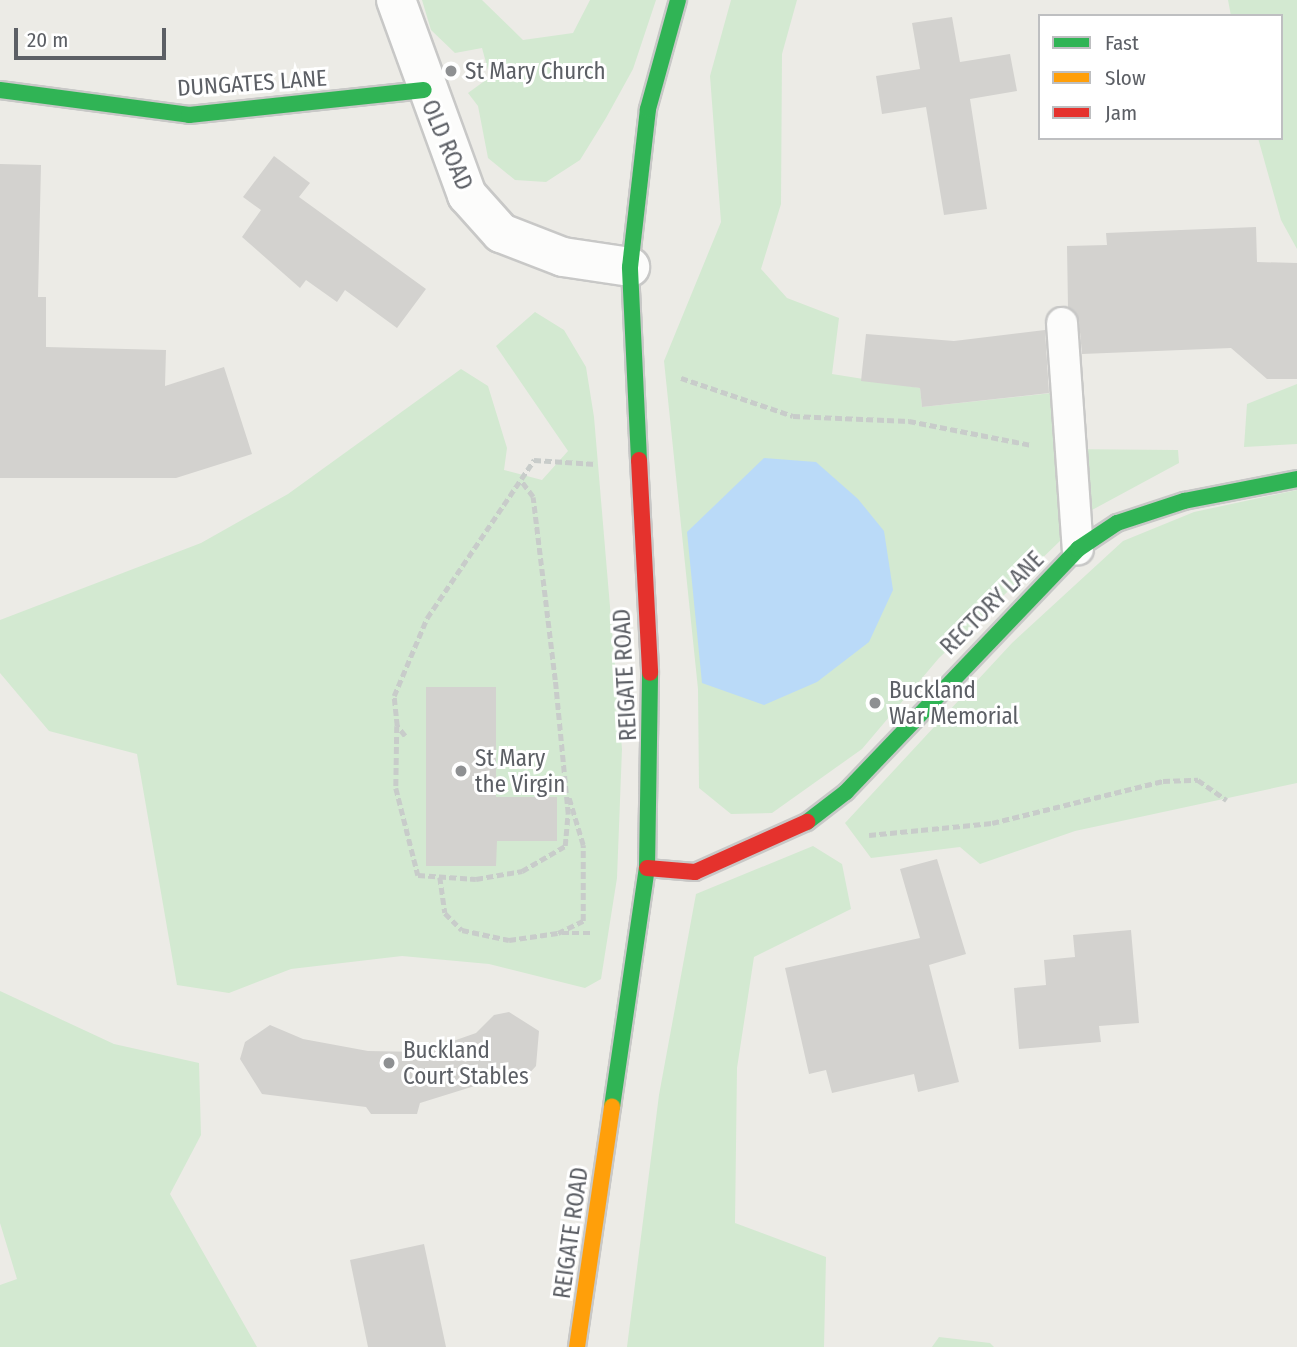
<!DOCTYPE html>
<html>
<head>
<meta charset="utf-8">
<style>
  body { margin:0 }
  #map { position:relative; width:1297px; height:1347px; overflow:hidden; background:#ecebe6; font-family:"Fira Sans Condensed",sans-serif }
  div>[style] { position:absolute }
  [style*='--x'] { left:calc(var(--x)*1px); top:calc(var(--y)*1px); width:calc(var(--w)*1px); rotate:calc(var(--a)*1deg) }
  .green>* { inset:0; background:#d3e9d1 }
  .water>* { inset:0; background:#badaf8 }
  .building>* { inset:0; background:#d3d2cf }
  .path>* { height:4.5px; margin-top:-2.25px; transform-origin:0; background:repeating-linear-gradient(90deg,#c8ccca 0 7px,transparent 0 10.5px) }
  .roads { filter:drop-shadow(2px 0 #c8c8c7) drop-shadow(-2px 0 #c8c8c7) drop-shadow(0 2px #c8c8c7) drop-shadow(0 -2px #c8c8c7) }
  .lane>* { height:30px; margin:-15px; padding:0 15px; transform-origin:15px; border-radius:15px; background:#fcfcfb }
  .street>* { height:38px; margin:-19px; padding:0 19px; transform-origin:19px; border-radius:19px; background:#fcfcfb }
  .fast>* { height:16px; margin:-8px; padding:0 8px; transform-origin:8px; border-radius:8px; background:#30b455 }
  .slow>* { height:16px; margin:-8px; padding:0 8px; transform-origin:8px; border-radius:8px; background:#ff9f0a }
  .jam>* { height:16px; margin:-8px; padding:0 8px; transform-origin:8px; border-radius:8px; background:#e5322d }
  .dots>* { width:19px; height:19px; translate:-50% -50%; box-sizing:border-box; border:4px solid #fff; border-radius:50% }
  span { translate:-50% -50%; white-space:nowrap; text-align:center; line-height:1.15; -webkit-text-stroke:6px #fff; paint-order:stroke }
  .poi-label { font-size:23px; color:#5c5f65 }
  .left { translate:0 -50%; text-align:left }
  .street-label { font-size:23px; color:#5c5f65 }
  .legend { position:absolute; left:1038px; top:14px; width:245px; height:126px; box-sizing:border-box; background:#fff; border:2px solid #bebfc1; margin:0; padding:9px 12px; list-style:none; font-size:21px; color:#5c5f65 }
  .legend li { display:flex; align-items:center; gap:14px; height:35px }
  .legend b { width:35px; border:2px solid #bebfc1 }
  .scale { position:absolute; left:14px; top:28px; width:152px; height:32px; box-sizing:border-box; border:4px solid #5c5f65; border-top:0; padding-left:9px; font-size:21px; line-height:24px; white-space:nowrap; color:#5c5f65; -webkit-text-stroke:5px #fff; paint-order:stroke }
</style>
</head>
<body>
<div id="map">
  <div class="green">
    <i style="clip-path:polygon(422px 0,482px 0,523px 40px,573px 33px,590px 0,656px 0,633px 69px,606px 118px,580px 160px,546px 182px,515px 180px,488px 158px,478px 106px,468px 93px,490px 77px,482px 48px,455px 53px,431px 30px)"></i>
    <i style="clip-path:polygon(731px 0,797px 0,782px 54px,781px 204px,761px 269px,787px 298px,839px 318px,832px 374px,920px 388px,922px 407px,1052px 393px,1056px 449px,1178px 450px,1179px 463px,1092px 510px,939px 658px,862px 749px,772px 813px,731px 814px,699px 788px,698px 689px,664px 361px,721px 222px,710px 76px)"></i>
    <i style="clip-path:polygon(1228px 0,1297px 0,1297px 249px,1281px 220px,1258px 138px,1281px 138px,1281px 16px,1231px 16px)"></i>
    <i style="clip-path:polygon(535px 312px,564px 330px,586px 367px,594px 417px,622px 749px,617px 878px,601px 979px,585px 988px,489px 964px,402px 956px,291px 969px,229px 993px,177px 985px,137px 754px,49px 731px,0 673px,0 620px,201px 543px,288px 494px,461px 369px,488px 386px,507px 448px,504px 470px,542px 480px,568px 451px,496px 346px)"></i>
    <i style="clip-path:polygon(1297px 384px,1297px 444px,1244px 447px,1247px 404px)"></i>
    <i style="clip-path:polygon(1297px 490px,1297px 783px,1075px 831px,980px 864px,960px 847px,871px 858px,845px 823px,1012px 643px,1123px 541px,1194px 512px)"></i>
    <i style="clip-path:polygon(813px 846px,842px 864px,851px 909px,754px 957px,737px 1068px,735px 1223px,826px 1257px,824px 1347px,627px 1347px,659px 1095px,696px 894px)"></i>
    <i style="clip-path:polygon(0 991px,114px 1044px,199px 1063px,201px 1135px,170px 1194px,257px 1347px,0 1347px,0 1285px,17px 1279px,0 1223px)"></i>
    <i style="clip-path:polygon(939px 1337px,990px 1343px,994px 1347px,932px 1347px)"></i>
  </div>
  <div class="water">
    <i style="clip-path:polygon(764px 458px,816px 462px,858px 499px,884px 531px,893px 590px,869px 642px,817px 682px,764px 705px,702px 683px,687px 532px)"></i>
  </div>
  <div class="building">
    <i style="clip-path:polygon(952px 17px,960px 62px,1010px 54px,1017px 91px,970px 99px,987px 209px,944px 215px,926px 107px,882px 114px,876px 76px,920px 69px,912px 23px)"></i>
    <i style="clip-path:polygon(274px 156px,310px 183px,299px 197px,426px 289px,397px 328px,345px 290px,337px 302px,306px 280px,300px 288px,242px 237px,261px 210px,243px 197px)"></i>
    <i style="clip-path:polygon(0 164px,41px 165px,38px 297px,46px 297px,46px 347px,166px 350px,165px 386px,224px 367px,252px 454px,176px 478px,0 478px)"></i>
    <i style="clip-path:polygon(1256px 227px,1257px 262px,1297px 263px,1297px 379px,1267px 379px,1231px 348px,1082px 354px,1079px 321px,1068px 307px,1067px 246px,1107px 245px,1106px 233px)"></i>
    <i style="clip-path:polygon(1045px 330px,1049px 393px,922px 407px,920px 388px,861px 381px,866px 334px,954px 341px)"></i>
    <i style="clip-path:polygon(426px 687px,496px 687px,496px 797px,557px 797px,557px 841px,497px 841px,496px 866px,426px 866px)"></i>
    <i style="clip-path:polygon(937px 859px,966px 954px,929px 965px,959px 1082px,918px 1092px,914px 1074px,832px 1093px,826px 1070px,809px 1074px,785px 968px,920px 938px,900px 869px)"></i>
    <i style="clip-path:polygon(1131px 930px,1139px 1023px,1099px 1026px,1101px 1042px,1019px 1049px,1014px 988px,1046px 985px,1044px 960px,1075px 957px,1073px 935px)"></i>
    <i style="clip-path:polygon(509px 1012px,539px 1031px,536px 1066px,525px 1078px,497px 1079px,420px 1103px,417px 1114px,371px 1114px,366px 1107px,262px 1094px,240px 1059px,245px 1042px,270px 1025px,303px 1039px,368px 1051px,422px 1052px,476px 1033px,494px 1015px)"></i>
    <i style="clip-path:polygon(424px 1244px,446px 1347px,368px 1347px,350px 1260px)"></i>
  </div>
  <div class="path">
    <i style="--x:681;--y:378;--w:118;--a:18.7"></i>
    <i style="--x:793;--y:416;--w:116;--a:2.5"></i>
    <i style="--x:909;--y:421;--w:124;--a:11.1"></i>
    <i style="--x:397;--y:726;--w:62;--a:90.9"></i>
    <i style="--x:396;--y:788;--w:90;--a:75.8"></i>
    <i style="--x:418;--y:875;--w:58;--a:3.9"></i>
    <i style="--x:476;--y:879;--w:47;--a:-9.9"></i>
    <i style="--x:522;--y:871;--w:50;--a:-30.2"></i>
    <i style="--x:565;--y:846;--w:32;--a:-85"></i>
    <i style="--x:568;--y:814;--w:135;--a:-95.5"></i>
    <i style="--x:555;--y:680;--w:184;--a:-96.9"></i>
    <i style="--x:533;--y:497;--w:21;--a:-127"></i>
    <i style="--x:405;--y:736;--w:13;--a:-129"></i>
    <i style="--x:397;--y:726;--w:30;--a:-96"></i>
    <i style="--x:394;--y:696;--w:85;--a:-67.1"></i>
    <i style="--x:427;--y:618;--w:191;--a:-55.9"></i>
    <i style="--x:534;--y:460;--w:62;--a:3.7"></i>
    <i style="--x:869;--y:835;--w:124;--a:-5.6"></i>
    <i style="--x:992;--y:823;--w:176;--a:-13.8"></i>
    <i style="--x:1163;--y:781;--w:35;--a:-2"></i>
    <i style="--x:1198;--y:780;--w:35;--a:35"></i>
    <i style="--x:440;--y:877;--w:36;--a:82"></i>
    <i style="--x:445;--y:913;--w:24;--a:45"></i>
    <i style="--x:462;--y:930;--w:48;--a:12"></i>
    <i style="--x:509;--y:940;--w:49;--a:-8.1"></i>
    <i style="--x:558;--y:933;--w:28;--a:-26"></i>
    <i style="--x:583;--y:921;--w:76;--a:-90"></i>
    <i style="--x:583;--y:845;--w:52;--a:-106.7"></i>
    <i style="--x:562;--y:933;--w:30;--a:0"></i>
  </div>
  <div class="roads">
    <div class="lane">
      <i style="--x:1062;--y:323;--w:227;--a:86"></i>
    </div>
    <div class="street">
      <i style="--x:396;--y:0;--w:208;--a:70"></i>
      <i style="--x:467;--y:195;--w:51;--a:48.2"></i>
      <i style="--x:501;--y:233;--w:66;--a:21.2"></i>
      <i style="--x:563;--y:257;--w:68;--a:8.5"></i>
    </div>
    <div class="fast">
      <i style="--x:0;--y:90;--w:191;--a:7.5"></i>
      <i style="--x:189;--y:115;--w:236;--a:-6.1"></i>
      <i style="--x:639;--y:460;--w:193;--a:-92.7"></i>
      <i style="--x:630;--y:267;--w:159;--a:-83.5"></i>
      <i style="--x:648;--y:109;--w:113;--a:-74.6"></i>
      <i style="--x:807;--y:822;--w:49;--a:-37.6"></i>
      <i style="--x:846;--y:792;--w:336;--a:-46.3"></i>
      <i style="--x:1078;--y:549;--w:47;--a:-33.7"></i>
      <i style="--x:1117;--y:523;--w:71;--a:-18.2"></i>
      <i style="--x:1184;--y:501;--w:115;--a:-11"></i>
      <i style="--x:612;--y:1107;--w:242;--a:-81.7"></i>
      <i style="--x:647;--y:868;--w:195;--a:-89.1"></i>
    </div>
    <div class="slow">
      <i style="--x:577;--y:1347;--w:243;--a:-81.7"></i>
    </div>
    <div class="jam">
      <i style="--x:639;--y:460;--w:213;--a:87"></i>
      <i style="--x:647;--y:868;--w:48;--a:4.8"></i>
      <i style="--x:695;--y:872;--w:123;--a:-24.1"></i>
    </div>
  </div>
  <div class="dots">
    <i style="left:451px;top:71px;background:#8e9092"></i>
    <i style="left:875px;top:703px;background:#8e9092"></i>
    <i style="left:461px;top:771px;background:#8e9092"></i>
    <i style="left:389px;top:1063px;background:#8e9092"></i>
  </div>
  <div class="poi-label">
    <span class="left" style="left:465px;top:71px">St Mary Church</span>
    <span class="left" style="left:889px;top:703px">Buckland<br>War Memorial</span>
    <span class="left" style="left:475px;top:771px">St Mary<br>the Virgin</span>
    <span class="left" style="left:403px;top:1063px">Buckland<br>Court Stables</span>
  </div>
  <div class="street-label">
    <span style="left:252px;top:83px;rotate:-4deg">DUNGATES LANE</span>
    <span style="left:447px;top:145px;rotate:67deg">OLD ROAD</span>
    <span style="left:992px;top:603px;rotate:-45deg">RECTORY LANE</span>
    <span style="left:625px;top:675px;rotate:-93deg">REIGATE ROAD</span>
    <span style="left:571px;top:1233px;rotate:-82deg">REIGATE ROAD</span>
  </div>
  <ul class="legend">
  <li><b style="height:9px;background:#30b455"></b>Fast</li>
  <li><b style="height:9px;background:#ff9f0a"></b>Slow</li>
  <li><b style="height:9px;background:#e5322d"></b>Jam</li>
  </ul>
  <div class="scale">20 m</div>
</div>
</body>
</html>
